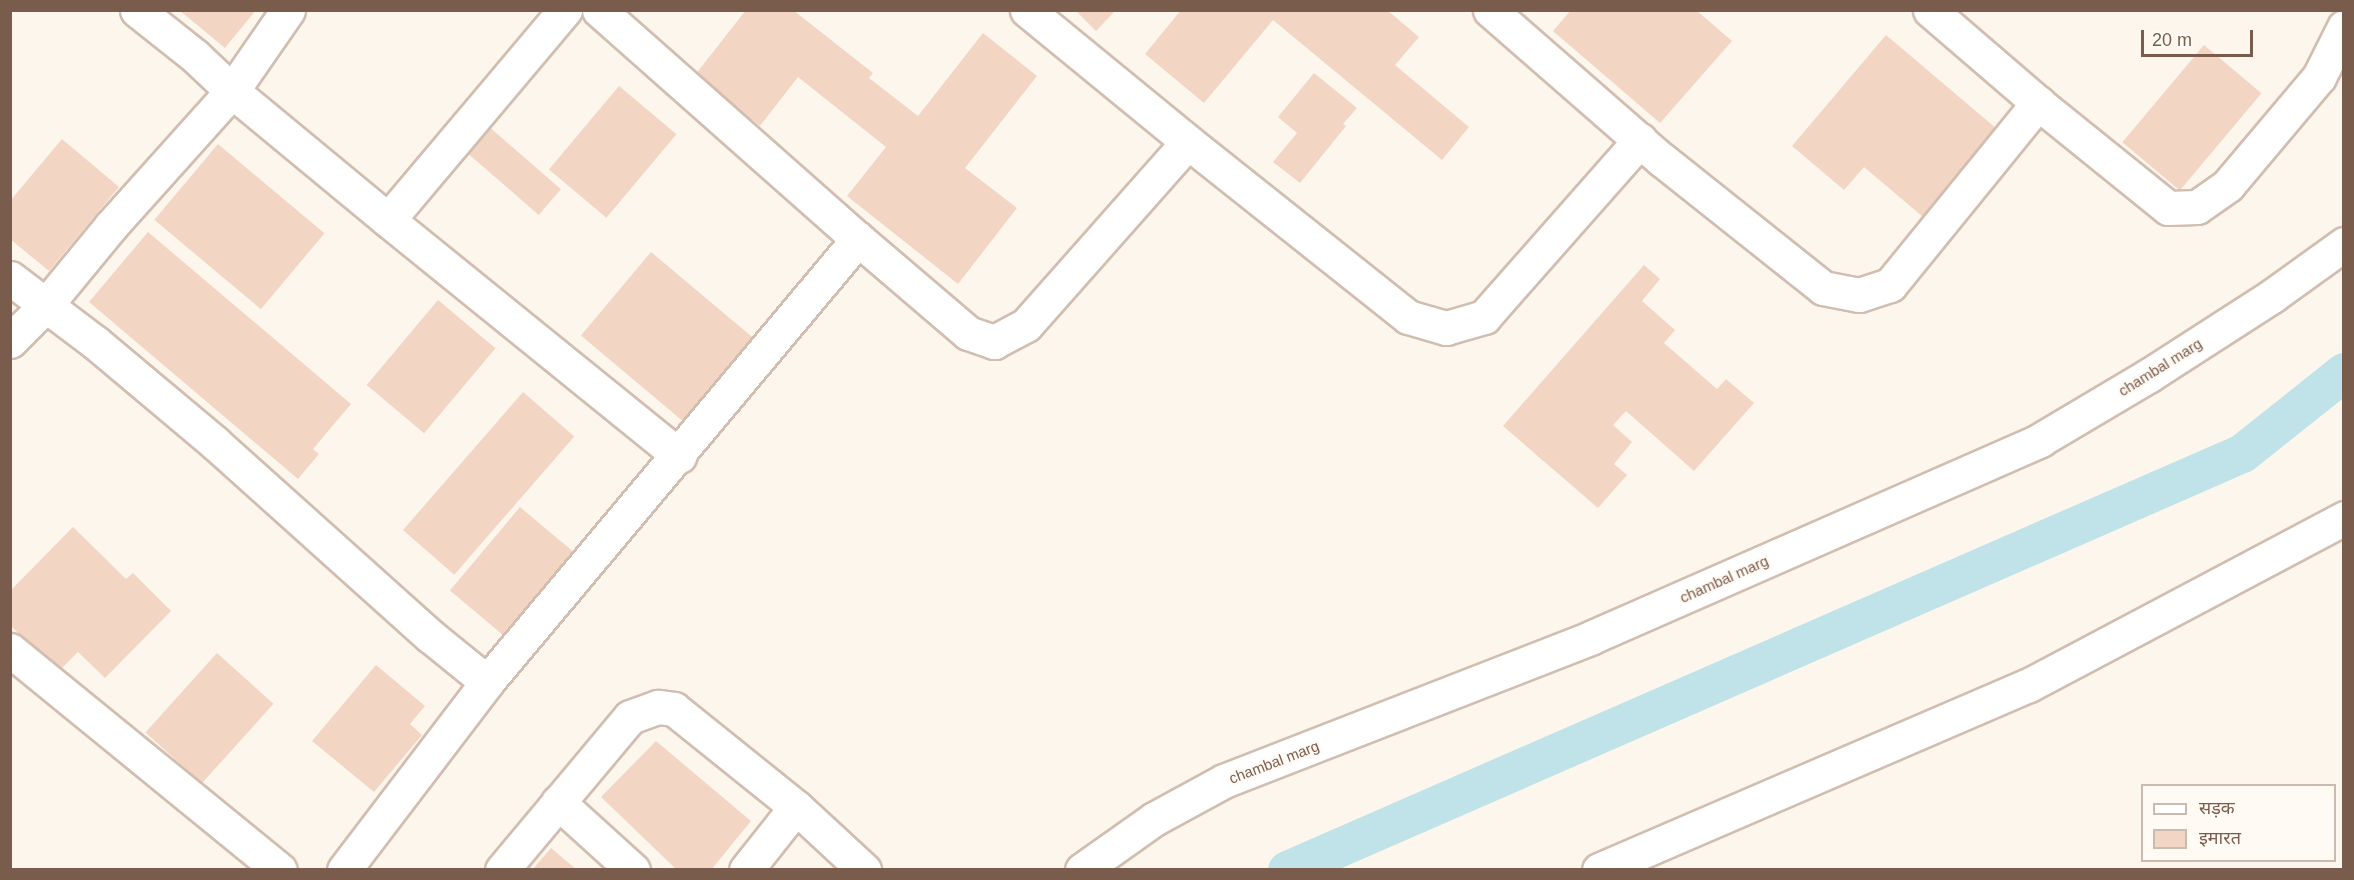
<!DOCTYPE html>
<html>
<head>
<meta charset="utf-8">
<style>
  body { margin:0 }
  #map { position:relative; width:2354px; height:880px; overflow:hidden; background:#fdf6ec; font-family:Arial,"Noto Sans Devanagari",sans-serif }
  div>[style] { position:absolute }
  [style*='--x'] { left:calc(var(--x)*1px); top:calc(var(--y)*1px); width:calc(var(--w)*1px); rotate:calc(var(--a)*1deg) }
  .canal>* { height:39px; margin:-19.5px; padding:0 19.5px; transform-origin:19.5px; border-radius:19.5px; background:#bfe3e8 }
  .building>* { inset:0; background:#f3d5c3; transform-origin:0 0 }
  .roads { filter:drop-shadow(2px 0 #d1beb0) drop-shadow(-2px 0 #d1beb0) drop-shadow(0 2px #d1beb0) drop-shadow(0 -2px #d1beb0) }
  .minor>* { height:33px; margin:-16.5px; padding:0 16.5px; transform-origin:16.5px; border-radius:16.5px; background:#fff }
  span { translate:-50% -50%; white-space:nowrap; text-align:center; line-height:1.15; -webkit-text-stroke:4.5px #fffaf3; paint-order:stroke }
  .street-label { font-size:15px; color:#7a5c4d }
  .frame { position:absolute; inset:0; border:12px solid #7a5c4d; pointer-events:none }
  .legend { position:absolute; left:2141px; top:784px; width:195px; height:78px; box-sizing:border-box; background:#fffaf3; border:2px solid #cabbb1; margin:0; padding:8px 10px; list-style:none; font-size:18px; color:#7a5c4d }
  .legend li { display:flex; align-items:center; gap:12px; height:30px }
  .legend b { width:30px; border:2px solid #cabbb1 }
  .scale { position:absolute; left:2141px; top:30px; width:112px; height:27px; box-sizing:border-box; border:3px solid #7a5c4d; border-top:0; padding-left:8px; font-size:18px; line-height:21px; white-space:nowrap; color:#7a5c4d; -webkit-text-stroke:4px #fffaf3; paint-order:stroke }
</style>
</head>
<body>
<div id="map">
  <div class="canal">
    <i style="--x:1287;--y:870;--w:1042;--a:-23.59"></i>
    <i style="--x:2242;--y:453;--w:130;--a:-38.5"></i>
  </div>
  <div class="building">
    <i style="clip-path:polygon(179px 10px,256px 10px,225px 48px)"></i>
    <i style="clip-path:polygon(746px 10px,793px 10px,873px 73px,869px 78px,918px 116px,983px 33px,1037px 76px,965px 168px,1017px 208px,958px 284px,847px 196px,886px 147px,798px 77px,760px 126px,695px 75px)"></i>
    <i style="clip-path:polygon(1075px 10px,1116px 10px,1096px 31px)"></i>
    <i style="clip-path:polygon(1181px 10px,1387px 10px,1419px 37px,1395px 65px,1469px 127px,1442px 160px,1273px 20px,1204px 103px,1145px 54px)"></i>
    <i style="clip-path:polygon(1571px 10px,1696px 10px,1732px 41px,1660px 123px,1553px 31px)"></i>
    <i style="clip-path:polygon(1886px 35px,1997px 129px,1923px 217px,1864px 167px,1844px 190px,1792px 146px)"></i>
    <i style="left:2204px;top:45px;width:75px;height:127px;rotate:40deg"></i>
    <i style="clip-path:polygon(1314px 73px,1357px 108px,1343px 124px,1346px 126px,1300px 183px,1273px 162px,1297px 133px,1278px 117px)"></i>
    <i style="left:619px;top:86px;width:75px;height:109px;rotate:40deg"></i>
    <i style="left:487px;top:125px;width:98px;height:34px;rotate:41deg"></i>
    <i style="clip-path:polygon(62px 139px,119px 187px,49px 271px,10px 239px,10px 201px)"></i>
    <i style="left:218px;top:144px;width:139px;height:99px;rotate:40deg"></i>
    <i style="clip-path:polygon(148px 232px,351px 404px,313px 449px,319px 454px,298px 479px,89px 302px)"></i>
    <i style="left:651px;top:252px;width:143px;height:109px;rotate:40deg"></i>
    <i style="clip-path:polygon(1644px 265px,1660px 279px,1642px 301px,1675px 330px,1664px 343px,1717px 389px,1726px 379px,1754px 403px,1694px 471px,1626px 411px,1613px 425px,1632px 442px,1614px 464px,1627px 475px,1598px 508px,1503px 426px)"></i>
    <i style="left:438px;top:300px;width:75px;height:111px;rotate:40deg"></i>
    <i style="left:523px;top:392px;width:68px;height:183px;rotate:41deg"></i>
    <i style="left:520px;top:507px;width:75px;height:109px;rotate:40deg"></i>
    <i style="clip-path:polygon(73px 527px,126px 579px,133px 573px,171px 611px,105px 678px,78px 652px,58px 672px,10px 625px,10px 591px)"></i>
    <i style="left:217px;top:653px;width:76px;height:107px;rotate:42deg"></i>
    <i style="clip-path:polygon(376px 665px,425px 706px,410px 724px,422px 735px,374px 792px,312px 741px)"></i>
    <i style="clip-path:polygon(656px 741px,751px 821px,711px 870px,677px 870px,601px 797px)"></i>
    <i style="clip-path:polygon(551px 848px,577px 870px,532px 870px)"></i>
  </div>
  <div class="roads">
    <div class="minor">
      <i style="--x:288;--y:10;--w:98;--a:124.7"></i>
      <i style="--x:232;--y:91;--w:202;--a:39.6"></i>
      <i style="--x:388;--y:220;--w:275;--a:-49.9"></i>
      <i style="--x:599;--y:10;--w:346;--a:41.5"></i>
      <i style="--x:1027;--y:10;--w:208;--a:39.3"></i>
      <i style="--x:1490;--y:10;--w:227;--a:41.1"></i>
      <i style="--x:1661;--y:159;--w:207;--a:38.5"></i>
      <i style="--x:1823;--y:288;--w:37;--a:11"></i>
      <i style="--x:1859;--y:295;--w:33;--a:-18"></i>
      <i style="--x:1890;--y:285;--w:235;--a:-50.9"></i>
      <i style="--x:1930;--y:10;--w:143;--a:40.7"></i>
      <i style="--x:2038;--y:103;--w:167;--a:38.9"></i>
      <i style="--x:2168;--y:208;--w:29;--a:-2"></i>
      <i style="--x:2197;--y:207;--w:38;--a:-35"></i>
      <i style="--x:2228;--y:185;--w:141;--a:-49.9"></i>
      <i style="--x:2319;--y:77;--w:56;--a:-63.4"></i>
      <i style="--x:388;--y:220;--w:375;--a:39"></i>
      <i style="--x:10;--y:278;--w:108;--a:37.1"></i>
      <i style="--x:96;--y:343;--w:155;--a:40"></i>
      <i style="--x:215;--y:443;--w:288;--a:41.9"></i>
      <i style="--x:429;--y:635;--w:75;--a:39"></i>
      <i style="--x:10;--y:341;--w:51;--a:-45"></i>
      <i style="--x:46;--y:305;--w:101;--a:-50.6"></i>
      <i style="--x:110;--y:227;--w:183;--a:-48.1"></i>
      <i style="--x:232;--y:91;--w:51;--a:-136.6"></i>
      <i style="--x:195;--y:56;--w:74;--a:-141.6"></i>
      <i style="--x:10;--y:650;--w:348;--a:39.2"></i>
      <i style="--x:558;--y:802;--w:101;--a:42.2"></i>
      <i style="--x:344;--y:870;--w:236;--a:-52.7"></i>
      <i style="--x:487;--y:682;--w:578;--a:-50.05"></i>
      <i style="--x:858;--y:239;--w:145;--a:40.5"></i>
      <i style="--x:968;--y:333;--w:28;--a:19"></i>
      <i style="--x:994;--y:342;--w:36;--a:-28"></i>
      <i style="--x:1026;--y:325;--w:244;--a:-48.5"></i>
      <i style="--x:1188;--y:142;--w:281;--a:38.5"></i>
      <i style="--x:1408;--y:317;--w:40;--a:16"></i>
      <i style="--x:1446;--y:328;--w:40;--a:-16"></i>
      <i style="--x:1484;--y:317;--w:236;--a:-48.6"></i>
      <i style="--x:502;--y:870;--w:199;--a:-50.1"></i>
      <i style="--x:630;--y:717;--w:30;--a:-20"></i>
      <i style="--x:658;--y:707;--w:16;--a:7"></i>
      <i style="--x:674;--y:709;--w:156;--a:38.8"></i>
      <i style="--x:796;--y:807;--w:93;--a:42.8"></i>
      <i style="--x:746;--y:870;--w:80;--a:-51.6"></i>
      <i style="--x:1082;--y:870;--w:88;--a:-35.3"></i>
      <i style="--x:1154;--y:819;--w:80;--a:-28.5"></i>
      <i style="--x:1224;--y:781;--w:393;--a:-21.3"></i>
      <i style="--x:1590;--y:638;--w:492;--a:-23.7"></i>
      <i style="--x:2040;--y:440;--w:126;--a:-30.7"></i>
      <i style="--x:2148;--y:376;--w:148;--a:-32.8"></i>
      <i style="--x:2272;--y:296;--w:89;--a:-35.8"></i>
      <i style="--x:1599;--y:870;--w:468;--a:-23.3"></i>
      <i style="--x:2029;--y:685;--w:357;--a:-27.9"></i>
    </div>
  </div>
  <div class="street-label">
    <span style="left:2160px;top:367px;rotate:-32deg">chambal marg</span>
    <span style="left:1724px;top:579px;rotate:-24deg">chambal marg</span>
    <span style="left:1274px;top:762px;rotate:-21deg">chambal marg</span>
  </div>
  <div class="frame"></div>
  <ul class="legend">
  <li><b style="height:8px;background:#fff"></b>सड़क</li>
  <li><b style="height:16px;background:#f3d5c3"></b>इमारत</li>
  </ul>
  <div class="scale">20 m</div>
</div>
</body>
</html>
